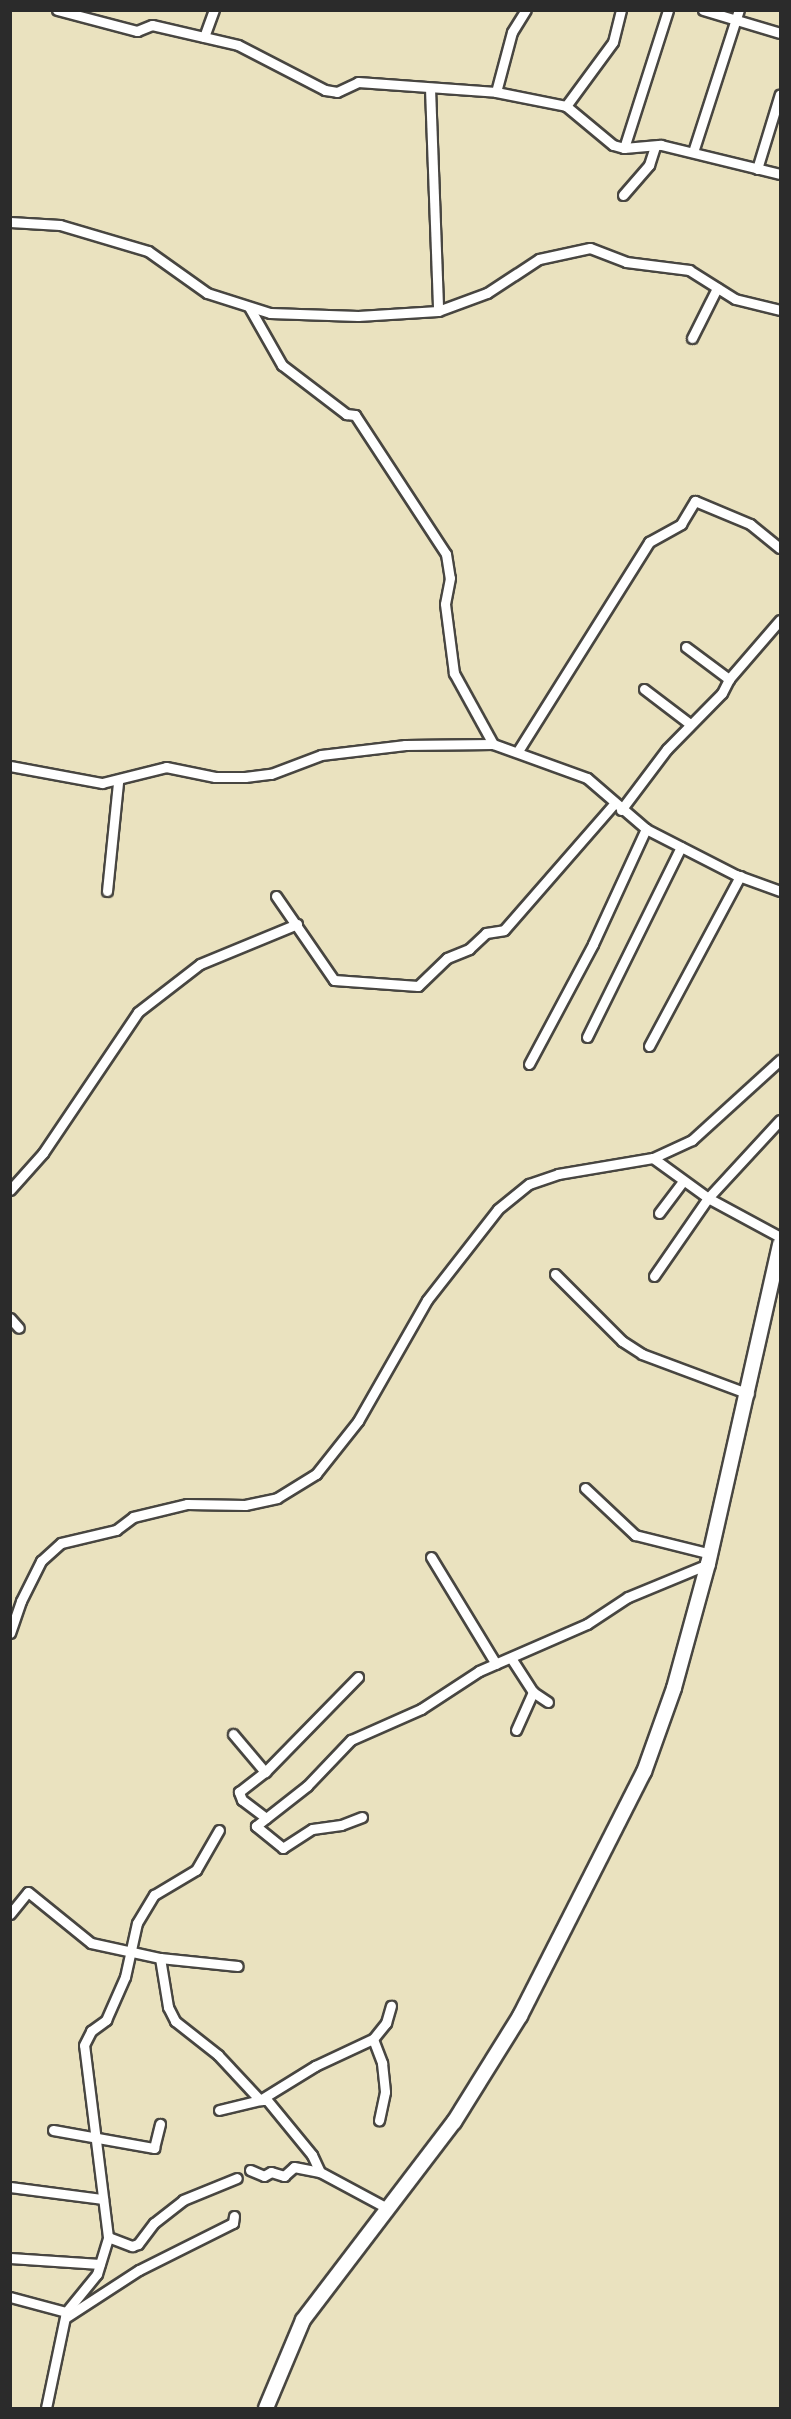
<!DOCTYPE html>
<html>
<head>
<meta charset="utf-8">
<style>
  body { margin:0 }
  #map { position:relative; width:791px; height:2419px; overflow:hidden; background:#eae2bf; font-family:"IM FELL DW Pica",serif }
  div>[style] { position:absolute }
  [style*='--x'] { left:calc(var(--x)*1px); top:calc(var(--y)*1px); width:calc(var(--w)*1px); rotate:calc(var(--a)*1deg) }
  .roads { filter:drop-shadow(2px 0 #484641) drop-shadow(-2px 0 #484641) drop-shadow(0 2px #484641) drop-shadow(0 -2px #484641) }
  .street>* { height:9px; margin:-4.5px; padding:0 4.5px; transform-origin:4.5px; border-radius:4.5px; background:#fff }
  .secondary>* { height:14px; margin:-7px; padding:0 7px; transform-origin:7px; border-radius:7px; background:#fff }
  span { translate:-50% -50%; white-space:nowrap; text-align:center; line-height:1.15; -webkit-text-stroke:6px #fcf5e5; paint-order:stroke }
  .frame { position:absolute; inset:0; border:12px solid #2b2b2b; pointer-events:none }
</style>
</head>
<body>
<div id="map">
  <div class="roads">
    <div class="street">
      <i style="--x:57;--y:10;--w:83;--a:14.7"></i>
      <i style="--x:137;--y:31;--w:16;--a:-22"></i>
      <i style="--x:152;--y:25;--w:88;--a:13.1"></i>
      <i style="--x:238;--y:45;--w:98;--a:27.3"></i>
      <i style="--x:325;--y:90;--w:12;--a:9"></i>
      <i style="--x:337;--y:92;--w:23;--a:-25"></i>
      <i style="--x:358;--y:82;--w:138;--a:4.1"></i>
      <i style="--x:496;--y:92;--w:71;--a:11.3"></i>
      <i style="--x:566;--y:106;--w:61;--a:39.7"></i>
      <i style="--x:613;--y:145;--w:11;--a:15"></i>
      <i style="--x:624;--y:148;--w:37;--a:-5"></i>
      <i style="--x:661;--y:145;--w:122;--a:13.7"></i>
      <i style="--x:703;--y:10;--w:80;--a:16.6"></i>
      <i style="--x:204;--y:37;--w:29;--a:-70"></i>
      <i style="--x:430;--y:88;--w:223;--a:87.9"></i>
      <i style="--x:496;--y:92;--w:62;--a:-75.1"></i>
      <i style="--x:512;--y:32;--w:26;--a:-58"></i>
      <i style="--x:566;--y:106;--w:79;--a:-53.7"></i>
      <i style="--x:613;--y:42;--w:33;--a:-76"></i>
      <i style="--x:624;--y:148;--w:145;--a:-72.3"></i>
      <i style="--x:693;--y:152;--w:149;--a:-72.1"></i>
      <i style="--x:757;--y:169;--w:78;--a:-73"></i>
      <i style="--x:623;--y:195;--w:40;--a:-49"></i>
      <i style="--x:649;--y:165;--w:20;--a:-72"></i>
      <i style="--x:10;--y:222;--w:50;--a:3.4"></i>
      <i style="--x:60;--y:225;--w:92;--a:16.5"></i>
      <i style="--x:148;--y:251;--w:72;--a:35.4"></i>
      <i style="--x:207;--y:293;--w:66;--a:17.6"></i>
      <i style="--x:270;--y:313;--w:88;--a:2"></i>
      <i style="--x:358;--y:316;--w:80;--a:-3.6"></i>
      <i style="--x:438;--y:311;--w:52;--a:-20.2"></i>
      <i style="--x:487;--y:293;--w:62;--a:-33.2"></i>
      <i style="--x:539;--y:259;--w:52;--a:-12.2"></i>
      <i style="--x:590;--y:248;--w:39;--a:21"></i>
      <i style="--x:626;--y:262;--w:64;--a:7.2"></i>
      <i style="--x:689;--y:270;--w:54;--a:32.2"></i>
      <i style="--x:735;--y:299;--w:46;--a:13.7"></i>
      <i style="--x:249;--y:307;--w:67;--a:60.4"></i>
      <i style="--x:282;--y:365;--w:81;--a:37.4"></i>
      <i style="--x:346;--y:414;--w:9;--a:6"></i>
      <i style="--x:355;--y:415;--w:166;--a:56.8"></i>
      <i style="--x:446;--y:554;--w:24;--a:81"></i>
      <i style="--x:450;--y:578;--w:26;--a:101"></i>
      <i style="--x:445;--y:604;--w:70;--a:82.6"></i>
      <i style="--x:454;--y:673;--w:81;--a:61.2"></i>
      <i style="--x:692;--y:338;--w:56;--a:-63.4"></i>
      <i style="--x:686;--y:647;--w:54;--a:36.7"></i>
      <i style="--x:644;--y:689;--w:58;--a:37.3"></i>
      <i style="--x:518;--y:751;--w:247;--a:-57.9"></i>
      <i style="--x:649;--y:542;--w:37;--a:-29"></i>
      <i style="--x:681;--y:524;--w:27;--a:-59"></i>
      <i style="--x:695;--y:501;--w:60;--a:22.7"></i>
      <i style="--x:750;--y:524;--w:38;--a:39"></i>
      <i style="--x:10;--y:766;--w:94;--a:10.5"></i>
      <i style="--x:102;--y:783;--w:66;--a:-14"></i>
      <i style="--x:166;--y:767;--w:50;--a:11.5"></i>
      <i style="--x:215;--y:777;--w:30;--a:0"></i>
      <i style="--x:245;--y:777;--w:26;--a:-7"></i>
      <i style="--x:271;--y:774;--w:53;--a:-20.8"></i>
      <i style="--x:321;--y:755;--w:85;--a:-6.8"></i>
      <i style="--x:405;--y:745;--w:88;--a:-0.7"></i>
      <i style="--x:493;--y:744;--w:100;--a:19.9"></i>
      <i style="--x:587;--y:778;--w:78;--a:40.8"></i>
      <i style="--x:646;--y:829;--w:101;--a:27.1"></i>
      <i style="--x:736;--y:875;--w:47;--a:20"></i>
      <i style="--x:621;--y:810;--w:76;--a:-53"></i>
      <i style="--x:667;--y:749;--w:78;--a:-45.5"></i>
      <i style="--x:722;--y:693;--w:16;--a:-63"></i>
      <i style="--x:729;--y:679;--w:78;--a:-49.2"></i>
      <i style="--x:107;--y:891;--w:110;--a:-84.2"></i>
      <i style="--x:276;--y:896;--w:102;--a:55.4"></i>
      <i style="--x:334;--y:980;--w:84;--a:4.1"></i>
      <i style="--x:418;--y:986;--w:40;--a:-44"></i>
      <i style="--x:447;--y:958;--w:24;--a:-22"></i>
      <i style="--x:469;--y:949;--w:23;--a:-43"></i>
      <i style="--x:486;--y:933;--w:18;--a:-9"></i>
      <i style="--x:504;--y:930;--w:167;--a:-48.9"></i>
      <i style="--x:587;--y:1037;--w:212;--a:-63.7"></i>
      <i style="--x:649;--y:1046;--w:193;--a:-61.8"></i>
      <i style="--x:529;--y:1064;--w:136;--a:-61.9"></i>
      <i style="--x:593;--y:944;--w:127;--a:-65.3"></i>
      <i style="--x:653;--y:1158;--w:68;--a:36"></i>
      <i style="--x:708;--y:1198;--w:82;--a:28.4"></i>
      <i style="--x:10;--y:1190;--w:50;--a:-48.3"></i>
      <i style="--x:43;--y:1153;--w:170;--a:-56"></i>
      <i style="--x:138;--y:1012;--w:78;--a:-37.7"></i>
      <i style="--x:200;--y:964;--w:105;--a:-22.4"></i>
      <i style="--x:659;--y:1213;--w:39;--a:-53"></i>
      <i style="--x:555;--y:1274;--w:95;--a:45"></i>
      <i style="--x:622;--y:1341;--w:24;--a:33"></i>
      <i style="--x:642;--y:1354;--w:114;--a:20.5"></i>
      <i style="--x:654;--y:1276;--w:95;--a:-55.3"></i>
      <i style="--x:708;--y:1198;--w:106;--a:-47.3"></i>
      <i style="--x:10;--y:1318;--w:13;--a:48"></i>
      <i style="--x:585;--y:1488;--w:69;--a:43.2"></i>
      <i style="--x:635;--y:1535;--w:78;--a:14"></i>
      <i style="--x:431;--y:1557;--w:125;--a:58.7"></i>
      <i style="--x:10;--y:1633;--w:34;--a:-71"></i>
      <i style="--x:21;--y:1601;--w:45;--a:-63.4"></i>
      <i style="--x:41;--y:1561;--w:27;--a:-42"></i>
      <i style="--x:61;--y:1543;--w:57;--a:-13.3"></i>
      <i style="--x:116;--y:1530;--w:21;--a:-37"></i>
      <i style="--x:133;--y:1517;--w:56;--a:-13.5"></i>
      <i style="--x:187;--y:1504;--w:58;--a:1"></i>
      <i style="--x:245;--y:1505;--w:33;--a:-12"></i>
      <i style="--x:277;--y:1498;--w:46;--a:-31.6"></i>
      <i style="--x:316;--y:1474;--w:68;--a:-51.6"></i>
      <i style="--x:358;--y:1421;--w:139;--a:-60.3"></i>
      <i style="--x:427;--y:1300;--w:115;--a:-52"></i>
      <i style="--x:498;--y:1209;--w:40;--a:-39"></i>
      <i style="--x:529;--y:1184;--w:31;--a:-19"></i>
      <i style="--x:558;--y:1174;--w:96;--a:-9.6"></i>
      <i style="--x:653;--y:1158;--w:43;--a:-24.8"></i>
      <i style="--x:692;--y:1140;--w:119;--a:-42.3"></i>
      <i style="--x:511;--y:1658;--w:40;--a:57.1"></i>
      <i style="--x:533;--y:1692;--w:18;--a:34"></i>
      <i style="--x:516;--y:1730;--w:42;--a:-65.9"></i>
      <i style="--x:233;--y:1734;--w:50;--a:49.9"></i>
      <i style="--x:362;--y:1817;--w:22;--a:159"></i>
      <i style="--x:341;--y:1825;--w:29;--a:172"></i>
      <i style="--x:312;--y:1829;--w:35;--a:147"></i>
      <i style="--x:283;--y:1848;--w:35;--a:-141"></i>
      <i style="--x:256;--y:1826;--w:65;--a:-38.1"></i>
      <i style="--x:307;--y:1786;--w:64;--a:-46.3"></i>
      <i style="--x:351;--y:1740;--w:77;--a:-23.9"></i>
      <i style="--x:421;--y:1709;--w:69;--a:-33.2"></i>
      <i style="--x:479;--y:1671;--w:118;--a:-23.5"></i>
      <i style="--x:587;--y:1624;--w:49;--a:-33.4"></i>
      <i style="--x:628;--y:1597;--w:87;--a:-22.4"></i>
      <i style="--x:266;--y:1818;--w:30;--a:-143"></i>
      <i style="--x:242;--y:1800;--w:9;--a:-111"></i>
      <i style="--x:239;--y:1792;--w:33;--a:-38"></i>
      <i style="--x:265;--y:1772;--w:133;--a:-45.6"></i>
      <i style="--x:10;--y:1914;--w:28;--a:-51"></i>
      <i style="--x:28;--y:1892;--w:81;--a:39"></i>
      <i style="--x:91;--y:1943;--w:71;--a:12.3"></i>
      <i style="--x:160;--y:1958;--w:78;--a:5.9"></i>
      <i style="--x:160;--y:1958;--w:50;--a:80.7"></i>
      <i style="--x:168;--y:2007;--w:16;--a:63"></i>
      <i style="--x:175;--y:2021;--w:55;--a:38.3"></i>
      <i style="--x:218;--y:2055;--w:62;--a:47"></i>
      <i style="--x:260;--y:2100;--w:7;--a:0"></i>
      <i style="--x:267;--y:2100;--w:71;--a:50.7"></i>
      <i style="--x:312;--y:2155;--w:19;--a:65"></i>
      <i style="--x:320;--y:2172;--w:76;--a:28.2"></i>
      <i style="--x:373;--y:2039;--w:26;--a:69"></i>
      <i style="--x:382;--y:2063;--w:29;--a:84"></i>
      <i style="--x:385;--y:2092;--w:29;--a:102"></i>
      <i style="--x:219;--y:2110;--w:42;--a:-13.7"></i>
      <i style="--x:260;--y:2100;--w:65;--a:-31.7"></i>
      <i style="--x:315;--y:2066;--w:64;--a:-25"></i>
      <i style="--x:373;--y:2039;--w:21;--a:-51"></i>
      <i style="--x:386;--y:2023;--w:18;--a:-74"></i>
      <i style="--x:53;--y:2130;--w:103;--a:10.1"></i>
      <i style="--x:154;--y:2148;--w:25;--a:-76"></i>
      <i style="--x:250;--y:2170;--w:15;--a:23"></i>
      <i style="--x:264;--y:2176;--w:8;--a:-30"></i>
      <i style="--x:271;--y:2172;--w:14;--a:17"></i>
      <i style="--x:284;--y:2176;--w:13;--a:-42"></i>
      <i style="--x:294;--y:2167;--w:26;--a:11"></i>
      <i style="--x:10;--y:2187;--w:94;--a:7.4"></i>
      <i style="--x:108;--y:2237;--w:26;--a:21"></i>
      <i style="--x:132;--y:2246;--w:6;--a:-18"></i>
      <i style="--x:138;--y:2244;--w:26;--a:-53"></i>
      <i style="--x:154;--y:2223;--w:37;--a:-38"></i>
      <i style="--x:183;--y:2200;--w:58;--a:-22.2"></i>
      <i style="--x:10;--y:2258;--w:90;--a:3.8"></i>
      <i style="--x:10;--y:2297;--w:58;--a:15"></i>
      <i style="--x:65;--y:2318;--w:88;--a:-33"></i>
      <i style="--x:139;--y:2270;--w:105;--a:-26.6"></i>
      <i style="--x:233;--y:2223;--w:7;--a:-82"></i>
      <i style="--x:46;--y:2408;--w:98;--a:-78.2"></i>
      <i style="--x:66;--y:2312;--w:49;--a:-50.8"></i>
      <i style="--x:97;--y:2274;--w:39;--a:-73"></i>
      <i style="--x:108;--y:2237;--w:193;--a:-97.1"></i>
      <i style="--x:84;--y:2045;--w:16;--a:-63"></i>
      <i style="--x:91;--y:2031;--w:19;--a:-36"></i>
      <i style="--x:106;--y:2020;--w:47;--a:-66.2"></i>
      <i style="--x:125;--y:1977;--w:55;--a:-77.5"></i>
      <i style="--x:137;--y:1923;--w:33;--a:-59"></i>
      <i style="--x:154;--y:1895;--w:49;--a:-30.8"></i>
      <i style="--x:196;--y:1870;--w:46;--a:-60.1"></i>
    </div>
    <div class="secondary">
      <i style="--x:266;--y:2408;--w:95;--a:-67.2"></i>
      <i style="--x:303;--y:2320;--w:249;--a:-52.7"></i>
      <i style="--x:454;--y:2122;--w:125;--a:-58.1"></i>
      <i style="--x:520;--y:2016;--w:274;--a:-63.1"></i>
      <i style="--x:644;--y:1772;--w:89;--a:-70.3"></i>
      <i style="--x:674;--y:1688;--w:129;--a:-74.7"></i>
      <i style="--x:708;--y:1564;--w:328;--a:-77.3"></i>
    </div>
  </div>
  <div class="frame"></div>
</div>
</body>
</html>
